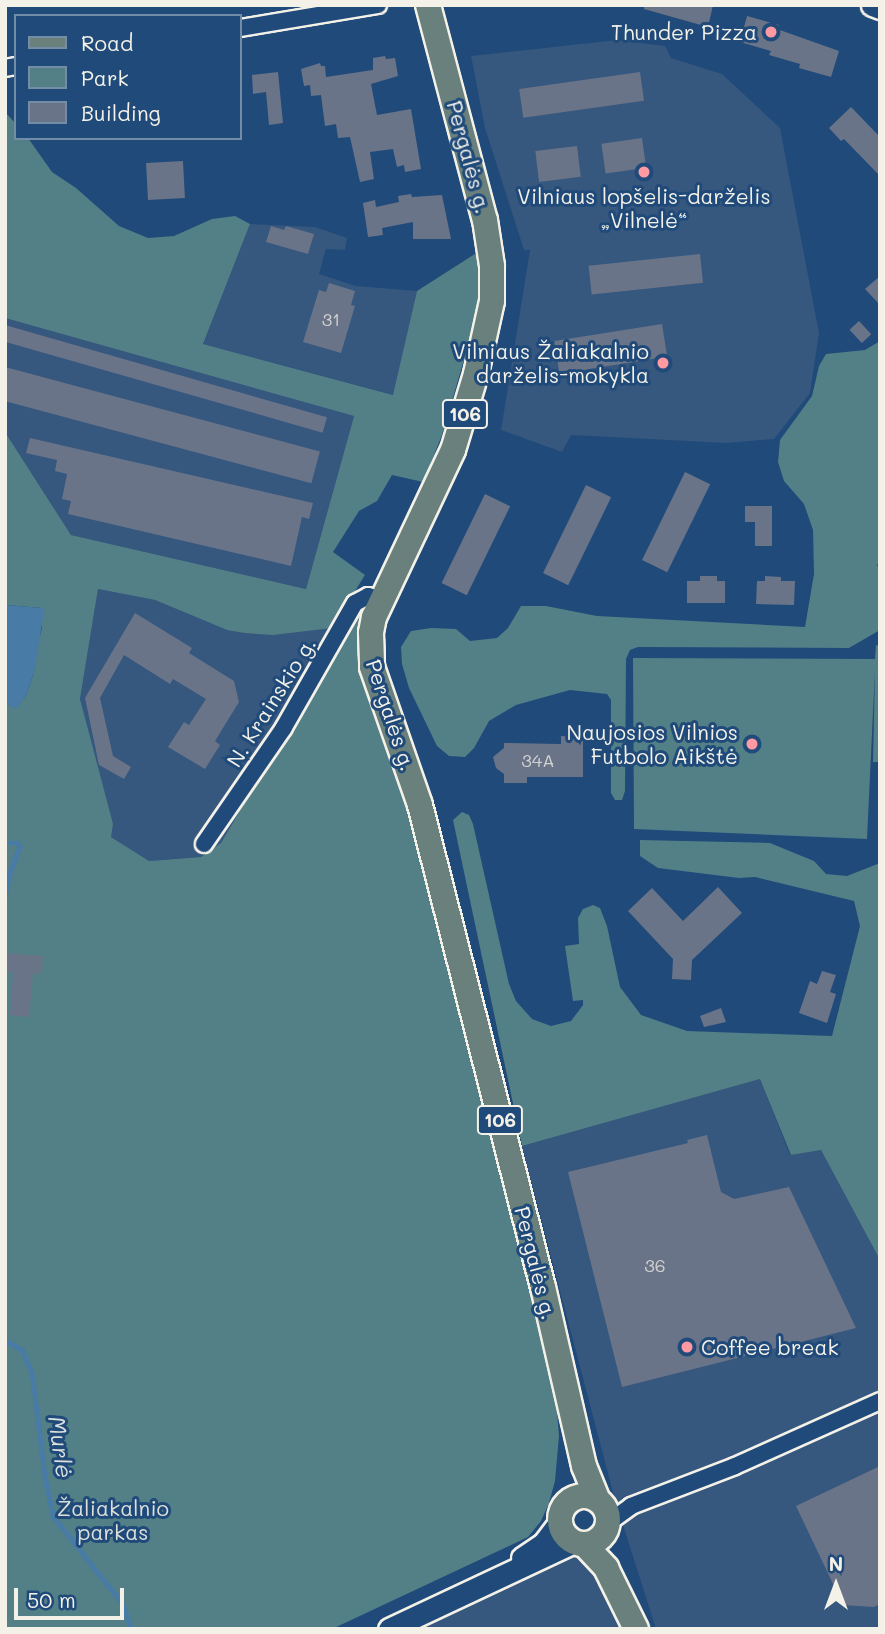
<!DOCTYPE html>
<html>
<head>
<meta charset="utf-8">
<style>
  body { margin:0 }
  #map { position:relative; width:885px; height:1634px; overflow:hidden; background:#1f4a7a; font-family:Mali,sans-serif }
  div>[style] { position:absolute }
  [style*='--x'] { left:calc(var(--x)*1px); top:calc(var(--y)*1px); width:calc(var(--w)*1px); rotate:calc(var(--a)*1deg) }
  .built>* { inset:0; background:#36577e }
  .green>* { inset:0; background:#537f87 }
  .water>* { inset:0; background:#487ba5 }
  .stream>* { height:4.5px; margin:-2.25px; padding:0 2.25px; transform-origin:2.25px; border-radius:2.25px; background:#487ba5 }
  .building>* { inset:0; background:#6a7489; transform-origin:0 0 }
  .roads { filter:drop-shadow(2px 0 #f4f1e8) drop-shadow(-2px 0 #f4f1e8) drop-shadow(0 2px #f4f1e8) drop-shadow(0 -2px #f4f1e8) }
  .street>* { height:16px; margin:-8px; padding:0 8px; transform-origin:8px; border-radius:8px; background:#1f4a7a }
  .secondary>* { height:21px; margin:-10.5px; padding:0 10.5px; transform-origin:10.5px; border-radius:10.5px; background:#1f4a7a }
  .primary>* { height:24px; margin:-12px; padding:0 12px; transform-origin:12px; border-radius:12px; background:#6a807c }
  .primary>.ring { margin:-12px; padding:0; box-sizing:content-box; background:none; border:24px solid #6a807c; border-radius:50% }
  .dots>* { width:19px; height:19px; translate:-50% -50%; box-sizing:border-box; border:4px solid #1f4a7a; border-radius:50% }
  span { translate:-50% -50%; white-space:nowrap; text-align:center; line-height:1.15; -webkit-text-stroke:6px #1f4a7a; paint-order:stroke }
  .number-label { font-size:18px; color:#d2d2d0 }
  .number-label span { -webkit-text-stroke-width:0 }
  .shield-label span { padding:2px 5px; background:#1f4a7a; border:2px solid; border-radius:5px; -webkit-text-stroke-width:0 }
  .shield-label { font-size:19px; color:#f4f1e8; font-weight:700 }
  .poi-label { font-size:21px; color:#f4f1e8 }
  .right { translate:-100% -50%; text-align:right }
  .left { translate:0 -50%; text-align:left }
  .street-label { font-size:21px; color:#f4f1e8 }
  .park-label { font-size:21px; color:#dce0d9 }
  .water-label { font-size:23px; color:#dadfde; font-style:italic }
  .frame { position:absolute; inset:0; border:7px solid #f4f1e8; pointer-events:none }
  .legend { position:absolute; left:14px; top:14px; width:228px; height:126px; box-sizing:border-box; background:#1f4a7a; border:2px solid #748da6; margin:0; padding:9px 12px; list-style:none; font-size:21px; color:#f4f1e8 }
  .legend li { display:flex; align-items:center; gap:14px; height:35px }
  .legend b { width:35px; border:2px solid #748da6 }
  .north { position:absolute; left:801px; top:1550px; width:70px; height:70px; -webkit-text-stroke:5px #1f4a7a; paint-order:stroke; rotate:0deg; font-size:19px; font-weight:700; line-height:28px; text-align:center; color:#f4f1e8 }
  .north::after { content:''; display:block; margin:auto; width:24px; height:32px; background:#f4f1e8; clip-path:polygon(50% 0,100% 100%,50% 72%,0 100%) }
  .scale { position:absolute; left:14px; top:1588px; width:110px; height:32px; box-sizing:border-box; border:4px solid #f4f1e8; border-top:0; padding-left:9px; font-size:21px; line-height:24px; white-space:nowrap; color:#f4f1e8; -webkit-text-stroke:5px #1f4a7a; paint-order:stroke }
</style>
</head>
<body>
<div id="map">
  <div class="built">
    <i style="clip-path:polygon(617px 40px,665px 46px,671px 58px,722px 74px,780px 128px,819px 333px,810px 393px,774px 439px,726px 443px,571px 435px,562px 452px,501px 430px,530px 250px,524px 250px,485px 128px,471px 56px)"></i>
    <i style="clip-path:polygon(250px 224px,315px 227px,347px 238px,345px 250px,326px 249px,319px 274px,356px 286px,417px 291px,394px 395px,203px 344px)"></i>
    <i style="clip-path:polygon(5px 318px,354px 416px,306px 589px,71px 535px,5px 432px)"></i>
    <i style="clip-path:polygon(98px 589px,155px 600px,227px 630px,355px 615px,221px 844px,201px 857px,149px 861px,111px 837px,80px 699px)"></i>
    <i style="clip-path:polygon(760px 1079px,790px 1155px,821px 1150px,880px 1260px,880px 1629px,656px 1629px,615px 1500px,522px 1146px)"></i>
    <i style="clip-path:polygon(576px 1554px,594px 1562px,619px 1629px,413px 1629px)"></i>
  </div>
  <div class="green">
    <i style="clip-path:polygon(5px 112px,16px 124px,16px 138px,28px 138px,52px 172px,76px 188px,119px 226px,148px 238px,174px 236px,212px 219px,235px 216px,250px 224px,203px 344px,393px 395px,417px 291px,478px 252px,481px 288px,477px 315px,442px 435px,423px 482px,392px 475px,377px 501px,359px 511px,333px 552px,365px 575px,332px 628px,273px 635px,245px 633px,227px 630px,155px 600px,98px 589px,80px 699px,113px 824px,111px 837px,149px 861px,201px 857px,221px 843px,355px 615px,364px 616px,363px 673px,366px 692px,395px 766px,427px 868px,505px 1181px,556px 1399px,559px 1436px,555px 1481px,549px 1503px,541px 1521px,528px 1537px,332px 1629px,5px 1629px,5px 703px,16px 708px,26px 695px,34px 673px,35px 654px,42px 628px,42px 608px,5px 605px,5px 432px,71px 535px,306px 589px,354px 416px,5px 318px)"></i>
    <i style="clip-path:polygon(880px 341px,880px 560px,877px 565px,880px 571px,880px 630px,849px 648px,638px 647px,630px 650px,626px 659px,625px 791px,622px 800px,615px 800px,611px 793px,611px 700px,607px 694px,570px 690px,516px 705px,489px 721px,474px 748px,465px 757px,449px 756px,437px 746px,409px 688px,402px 664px,401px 647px,411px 631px,431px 628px,456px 629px,470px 641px,497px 638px,508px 628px,521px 606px,546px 606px,597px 616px,805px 627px,814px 574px,813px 530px,804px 504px,784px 481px,778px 462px,780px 440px,812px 396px,819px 366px,826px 354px,865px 350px)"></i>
    <i style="clip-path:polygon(876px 645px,880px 646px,880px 762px,873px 762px,875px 670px,867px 839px,634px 829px,633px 658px,875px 659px)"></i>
    <i style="clip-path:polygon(462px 812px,469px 815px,473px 824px,509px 984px,516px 1001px,532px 1019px,551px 1026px,571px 1021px,583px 1005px,583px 1000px,573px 1001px,565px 946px,579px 944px,578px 918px,583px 909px,593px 905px,600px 908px,607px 926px,620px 987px,641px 1015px,687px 1031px,832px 1036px,860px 926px,854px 901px,755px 877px,739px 878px,658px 868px,640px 856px,640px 840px,770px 843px,814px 861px,826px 874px,847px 876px,880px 863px,880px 1260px,821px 1150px,791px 1155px,760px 1079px,522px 1146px,453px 820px)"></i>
  </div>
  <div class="water">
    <i style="clip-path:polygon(5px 605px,42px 608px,44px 612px,34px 673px,26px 695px,16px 709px,5px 703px)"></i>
  </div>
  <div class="stream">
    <i style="--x:5;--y:843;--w:13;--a:0"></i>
    <i style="--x:18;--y:843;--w:4;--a:63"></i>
    <i style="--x:20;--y:847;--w:28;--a:111"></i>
    <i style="--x:10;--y:873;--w:24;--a:102"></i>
    <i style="--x:5;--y:1340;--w:20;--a:30"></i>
    <i style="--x:22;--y:1350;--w:24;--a:66"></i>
    <i style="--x:32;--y:1372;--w:106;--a:82.9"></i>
    <i style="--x:45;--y:1477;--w:40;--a:78"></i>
    <i style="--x:53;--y:1516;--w:112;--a:51.5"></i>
    <i style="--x:123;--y:1604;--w:26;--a:72"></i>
  </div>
  <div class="building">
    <i style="clip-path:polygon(644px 5px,713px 5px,708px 27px,644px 9px)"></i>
    <i style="clip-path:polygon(747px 16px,779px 25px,777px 29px,839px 51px,831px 77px,799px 68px,800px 64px,769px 55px,771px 51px,740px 42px)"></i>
    <i style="clip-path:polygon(385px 56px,386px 59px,395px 58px,398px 76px,371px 84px,377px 115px,411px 109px,421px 169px,405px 172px,404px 165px,397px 167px,393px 149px,370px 152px,374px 179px,360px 182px,350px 137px,338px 138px,336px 124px,325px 126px,321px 95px,311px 96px,310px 85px,304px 86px,301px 69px,320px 63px,321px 66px,325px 66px,326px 77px,373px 70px,373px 58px)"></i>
    <i style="clip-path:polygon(278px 72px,283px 123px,269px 125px,266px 92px,253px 94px,252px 75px)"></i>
    <i style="left:640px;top:72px;width:29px;height:122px;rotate:82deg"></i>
    <i style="clip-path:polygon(851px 107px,880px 137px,880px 176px,844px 139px,841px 141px,829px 128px)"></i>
    <i style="left:642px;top:138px;width:30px;height:41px;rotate:82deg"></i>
    <i style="left:577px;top:146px;width:31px;height:42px;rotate:83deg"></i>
    <i style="left:183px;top:161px;width:37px;height:37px;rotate:87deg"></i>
    <i style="clip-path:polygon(411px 194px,412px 197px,442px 195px,451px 239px,413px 239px,413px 222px,382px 228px,383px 235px,368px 237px,363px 203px,375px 200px,376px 207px,399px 202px,398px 196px)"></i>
    <i style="clip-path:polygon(271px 226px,284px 230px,286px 226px,314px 234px,308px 254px,266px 242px)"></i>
    <i style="left:700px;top:254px;width:29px;height:112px;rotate:84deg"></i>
    <i style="clip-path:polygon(880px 276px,880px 305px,865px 289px)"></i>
    <i style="clip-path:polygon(329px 283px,355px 291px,351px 305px,355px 306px,341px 353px,303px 342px,319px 290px,326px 292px)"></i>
    <i style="left:859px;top:321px;width:18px;height:13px;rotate:47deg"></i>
    <i style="left:662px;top:324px;width:33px;height:109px;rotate:81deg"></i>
    <i style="left:5px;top:325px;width:335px;height:16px;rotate:16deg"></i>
    <i style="left:5px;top:367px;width:326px;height:33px;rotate:15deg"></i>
    <i style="clip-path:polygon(30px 438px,313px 503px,309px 519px,302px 517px,291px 566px,68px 514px,71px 501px,62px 499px,67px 474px,55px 471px,57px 460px,26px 453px)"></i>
    <i style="left:685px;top:472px;width:28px;height:98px;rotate:26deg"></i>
    <i style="left:586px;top:485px;width:28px;height:98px;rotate:26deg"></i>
    <i style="left:485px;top:494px;width:28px;height:99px;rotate:26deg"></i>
    <i style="clip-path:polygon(745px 506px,772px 506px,772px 546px,755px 546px,755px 522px,745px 522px)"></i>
    <i style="clip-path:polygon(700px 576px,717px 576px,717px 581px,725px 581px,725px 603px,687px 603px,687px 581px,700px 581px)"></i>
    <i style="clip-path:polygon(765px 576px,781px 577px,781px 581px,795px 581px,794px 605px,756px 604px,757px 581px,765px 581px)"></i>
    <i style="clip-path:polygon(135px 613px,192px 648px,189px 653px,234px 681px,239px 702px,215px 741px,220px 745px,205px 769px,168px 747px,184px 722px,189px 725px,206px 699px,173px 679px,170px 684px,124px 655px,100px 698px,113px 756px,131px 767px,124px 779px,99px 765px,85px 698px)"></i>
    <i style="clip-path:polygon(561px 736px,583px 737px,583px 777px,527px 777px,527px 783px,504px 783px,504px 774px,496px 768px,493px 757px,504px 748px,504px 743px,561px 744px)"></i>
    <i style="clip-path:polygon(718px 887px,742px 913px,692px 960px,691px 980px,672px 979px,673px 959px,628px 911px,652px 888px,683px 921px)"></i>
    <i style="clip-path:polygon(5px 953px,43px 956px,42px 974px,33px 973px,29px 1017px,10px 1015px,13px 973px,5px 972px)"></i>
    <i style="clip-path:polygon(822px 971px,836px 975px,830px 992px,836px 994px,827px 1023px,799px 1013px,810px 981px,817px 984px)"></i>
    <i style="clip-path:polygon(721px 1008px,726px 1022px,704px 1027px,700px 1016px)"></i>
    <i style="clip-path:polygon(707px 1135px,721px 1192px,734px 1199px,789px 1187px,856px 1328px,622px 1387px,568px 1172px,688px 1143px,687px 1140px)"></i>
    <i style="clip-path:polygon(880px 1466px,880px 1604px,874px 1607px,843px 1605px,796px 1506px)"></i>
  </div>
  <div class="roads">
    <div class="street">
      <i style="--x:240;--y:28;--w:140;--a:-9.5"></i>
      <i style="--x:5;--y:68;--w:11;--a:-10"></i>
      <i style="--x:204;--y:844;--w:140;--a:-55.5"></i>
      <i style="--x:283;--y:729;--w:145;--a:-60.3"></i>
      <i style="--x:355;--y:603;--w:15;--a:-28"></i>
      <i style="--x:368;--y:596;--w:13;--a:13"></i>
      <i style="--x:608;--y:1523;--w:29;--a:-36"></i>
      <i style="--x:631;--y:1506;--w:111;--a:-21"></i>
      <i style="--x:735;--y:1466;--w:159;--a:-24.1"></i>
    </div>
    <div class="secondary">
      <i style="--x:872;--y:5;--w:9;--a:21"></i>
      <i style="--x:522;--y:1558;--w:25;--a:-34"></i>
      <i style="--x:543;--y:1544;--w:26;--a:-53"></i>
      <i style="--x:389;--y:1629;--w:204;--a:-25.2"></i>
    </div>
    <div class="primary">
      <i style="--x:428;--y:5;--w:222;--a:75.2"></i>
      <i style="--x:485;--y:220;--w:47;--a:81.3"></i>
      <i style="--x:492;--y:266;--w:35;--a:90"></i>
      <i style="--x:492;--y:301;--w:75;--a:102.4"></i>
      <i style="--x:476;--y:374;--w:79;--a:106.8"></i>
      <i style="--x:453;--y:450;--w:185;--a:115.3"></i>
      <i style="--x:374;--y:617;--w:16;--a:101"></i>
      <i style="--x:371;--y:633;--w:34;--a:88"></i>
      <i style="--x:372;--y:667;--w:146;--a:70.8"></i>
      <i style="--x:420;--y:805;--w:497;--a:75.7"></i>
      <i style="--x:543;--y:1287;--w:184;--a:77.1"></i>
      <i style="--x:584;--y:1466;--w:35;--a:68"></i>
      <i class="ring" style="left:560px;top:1496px;width:24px;height:24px"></i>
      <i style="--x:584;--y:1544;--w:33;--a:47"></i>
      <i style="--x:606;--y:1568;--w:68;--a:63.8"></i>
    </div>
  </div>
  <div class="dots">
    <i style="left:771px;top:32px;background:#ff9aa2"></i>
    <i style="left:644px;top:172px;background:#ff9aa2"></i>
    <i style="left:663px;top:363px;background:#ff9aa2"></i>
    <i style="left:752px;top:744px;background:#ff9aa2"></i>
    <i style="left:687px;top:1347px;background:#ff9aa2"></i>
  </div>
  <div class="number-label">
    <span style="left:331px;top:319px">31</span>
    <span style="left:538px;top:760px">34A</span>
    <span style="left:655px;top:1265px">36</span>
  </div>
  <div class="shield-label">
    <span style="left:465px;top:414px">106</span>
    <span style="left:500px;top:1120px">106</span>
  </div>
  <div class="poi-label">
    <span class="right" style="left:757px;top:32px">Thunder Pizza</span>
    <span style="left:644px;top:208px">Vilniaus lopšelis-darželis<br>„Vilnelė“</span>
    <span class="right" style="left:649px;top:363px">Vilniaus Žaliakalnio<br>darželis-mokykla</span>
    <span class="right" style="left:738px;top:744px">Naujosios Vilnios<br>Futbolo Aikštė</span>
    <span class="left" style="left:701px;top:1347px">Coffee break</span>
  </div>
  <div class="street-label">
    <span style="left:469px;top:157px;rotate:75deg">Pergalės g.</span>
    <span style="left:271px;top:702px;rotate:-58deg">N. Krainskio g.</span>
    <span style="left:391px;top:715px;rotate:72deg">Pergalės g.</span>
    <span style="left:536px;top:1263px;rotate:76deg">Pergalės g.</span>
  </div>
  <div class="park-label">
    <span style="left:113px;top:1520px">Žaliakalnio<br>parkas</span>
  </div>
  <div class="water-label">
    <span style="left:61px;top:1447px;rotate:82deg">Murlė</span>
  </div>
  <div class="frame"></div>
  <ul class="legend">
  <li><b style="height:9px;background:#6a807c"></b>Road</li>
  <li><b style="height:19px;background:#537f87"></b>Park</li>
  <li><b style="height:19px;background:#6a7489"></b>Building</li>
  </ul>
  <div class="north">N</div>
  <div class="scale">50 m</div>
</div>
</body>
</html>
